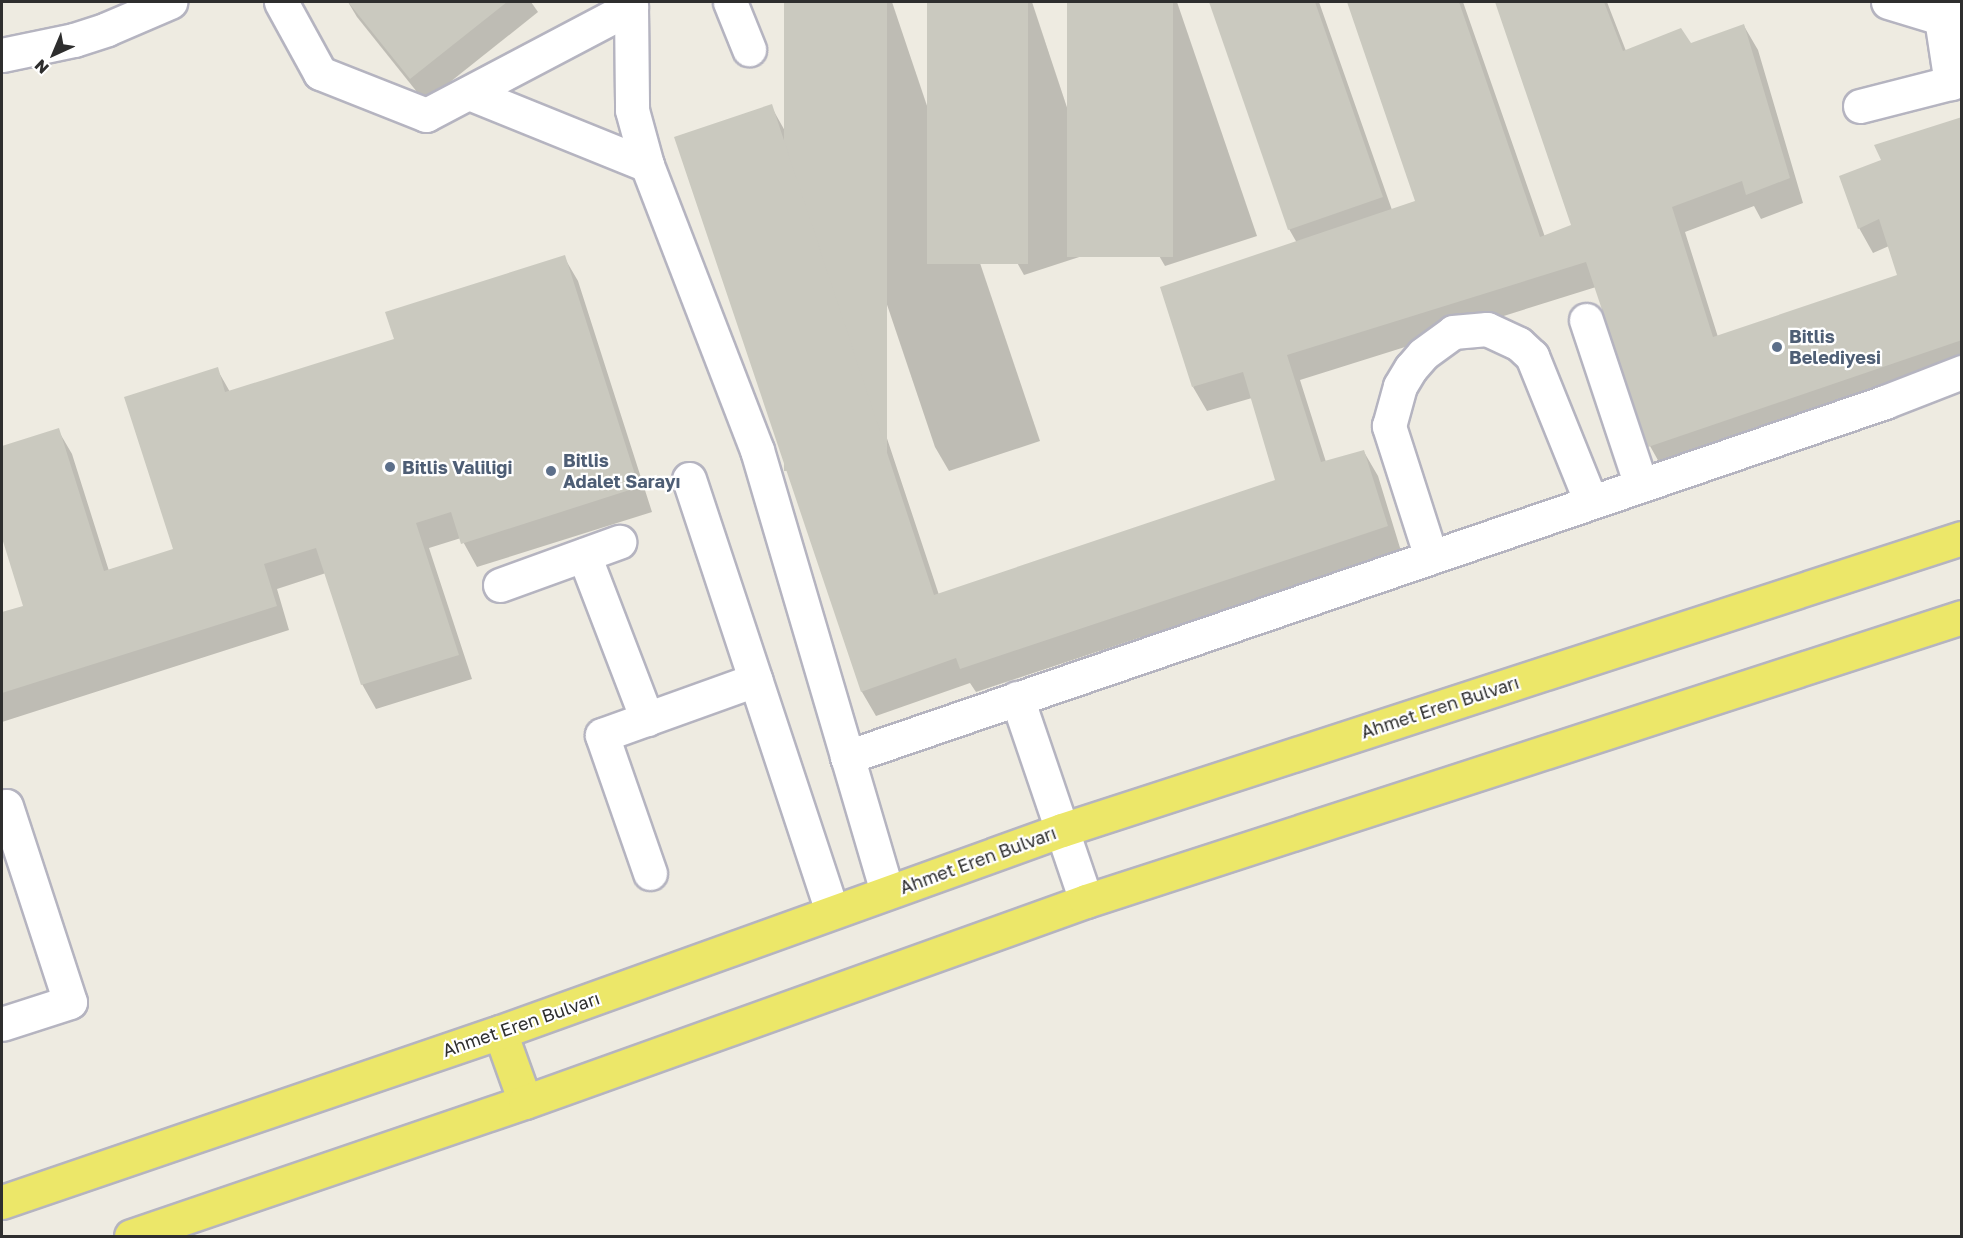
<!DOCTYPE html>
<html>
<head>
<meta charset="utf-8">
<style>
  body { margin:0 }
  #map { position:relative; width:1963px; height:1238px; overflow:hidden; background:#eeebe1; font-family:"Golos Text",sans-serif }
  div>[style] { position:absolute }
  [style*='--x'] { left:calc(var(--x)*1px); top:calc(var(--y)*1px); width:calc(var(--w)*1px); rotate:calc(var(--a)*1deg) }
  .shadow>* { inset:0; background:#0003 }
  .building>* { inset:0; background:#cac9bf; transform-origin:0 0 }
  .roads { filter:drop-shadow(2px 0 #b5b4c0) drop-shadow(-2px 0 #b5b4c0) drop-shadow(0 2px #b5b4c0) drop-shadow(0 -2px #b5b4c0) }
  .minor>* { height:33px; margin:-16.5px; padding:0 16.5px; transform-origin:16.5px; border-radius:16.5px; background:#fff }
  .major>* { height:33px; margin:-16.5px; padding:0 16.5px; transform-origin:16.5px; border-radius:16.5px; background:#ece769 }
  .dots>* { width:16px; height:16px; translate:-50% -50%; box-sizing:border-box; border:3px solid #fff; border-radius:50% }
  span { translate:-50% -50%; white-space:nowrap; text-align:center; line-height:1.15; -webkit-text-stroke:4.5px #fff; paint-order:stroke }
  .service-label { font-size:18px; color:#4e5e75; font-weight:700 }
  .left { translate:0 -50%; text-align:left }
  .street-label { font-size:18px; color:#2e2e2e }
  .frame { position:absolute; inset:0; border:3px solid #2e2e2e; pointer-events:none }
  .north { position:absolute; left:24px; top:24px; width:60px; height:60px; -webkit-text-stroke:4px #fff; paint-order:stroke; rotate:224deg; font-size:16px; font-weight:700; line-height:24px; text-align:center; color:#2e2e2e }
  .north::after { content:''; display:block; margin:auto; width:21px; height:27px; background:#2e2e2e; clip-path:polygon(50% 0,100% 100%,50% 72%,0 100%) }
</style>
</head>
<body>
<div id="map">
  <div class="shadow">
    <i style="clip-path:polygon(348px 2px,531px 2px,538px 12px,425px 102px,357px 17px)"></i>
    <i style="clip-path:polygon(785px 2px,892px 2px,1040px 441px,949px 471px,935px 447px)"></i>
    <i style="clip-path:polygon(928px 2px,1032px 2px,1113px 246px,1024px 275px,1010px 250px)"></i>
    <i style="clip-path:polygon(1069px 2px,1177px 2px,1257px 236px,1165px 266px,1151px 242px)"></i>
    <i style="clip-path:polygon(1210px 2px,1319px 2px,1392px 210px,1417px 202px,1349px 2px,1463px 2px,1545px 237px,1573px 226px,1497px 2px,1607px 2px,1626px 51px,1690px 45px,1744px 26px,1758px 50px,1803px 203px,1761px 219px,1754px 206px,1685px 232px,1718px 337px,1898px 276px,1889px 246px,1873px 253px,1859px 228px,1883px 160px,1962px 119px,1962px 369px,1664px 471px,1650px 446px,1596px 287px,1300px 380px,1326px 462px,1364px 452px,1378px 476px,1401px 551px,976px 692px,970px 683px,876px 716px,862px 692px,676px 137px,771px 106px,785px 131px,939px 595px,1277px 481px,1252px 398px,1207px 411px,1193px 387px,1297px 243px,1289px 229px)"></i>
    <i style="clip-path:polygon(564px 257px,578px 281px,652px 512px,477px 567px,461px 538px,429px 548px,472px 679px,376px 709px,362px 684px,326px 573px,277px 589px,289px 630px,2px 722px,2px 614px,25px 607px,2px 533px,2px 448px,58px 430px,72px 454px,109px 571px,175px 550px,217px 369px,230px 392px,396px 340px)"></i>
  </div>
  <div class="building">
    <i style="clip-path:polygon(348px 2px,507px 2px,410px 79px)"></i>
    <i style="left:784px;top:2px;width:103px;height:469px"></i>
    <i style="left:927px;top:2px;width:101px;height:262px"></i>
    <i style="left:1067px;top:2px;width:106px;height:255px"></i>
    <i style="clip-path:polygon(1209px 2px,1315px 2px,1383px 197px,1288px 230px)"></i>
    <i style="clip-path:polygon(1347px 2px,1459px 2px,1540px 237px,1571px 225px,1495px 2px,1604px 2px,1623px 51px,1681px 28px,1691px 43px,1744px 24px,1790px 178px,1746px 195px,1742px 181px,1672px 207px,1713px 337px,1897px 275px,1879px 219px,1858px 229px,1839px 176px,1881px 160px,1874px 145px,1962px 117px,1962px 340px,1648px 447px,1586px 262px,1287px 355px,1321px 462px,1364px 450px,1388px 526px,960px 669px,956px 658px,861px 692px,674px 137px,772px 104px,934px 595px,1275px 480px,1243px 372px,1192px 387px,1160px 287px,1415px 201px)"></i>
    <i style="clip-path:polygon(565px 255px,639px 487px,461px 544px,451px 512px,416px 523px,459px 655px,361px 685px,316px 548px,264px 564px,277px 606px,2px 693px,2px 612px,23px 606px,2px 538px,2px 446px,59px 428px,104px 571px,173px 549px,124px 397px,218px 367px,225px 392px,394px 339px,385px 312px)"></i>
  </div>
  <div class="roads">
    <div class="minor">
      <i style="--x:281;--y:2;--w:81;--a:61.2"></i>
      <i style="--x:320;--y:73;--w:114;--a:21.6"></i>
      <i style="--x:426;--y:115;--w:232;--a:-27.8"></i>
      <i style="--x:628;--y:2;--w:6;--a:59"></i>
      <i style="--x:631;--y:7;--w:103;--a:89.4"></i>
      <i style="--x:632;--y:110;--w:57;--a:74.7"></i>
      <i style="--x:730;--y:2;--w:51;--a:68"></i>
      <i style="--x:1888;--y:2;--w:55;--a:16.8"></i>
      <i style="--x:1941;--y:18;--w:21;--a:0"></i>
      <i style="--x:1941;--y:18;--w:66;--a:81.3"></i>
      <i style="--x:2;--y:55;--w:74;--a:-11.8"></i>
      <i style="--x:74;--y:40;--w:35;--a:-18"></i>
      <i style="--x:107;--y:29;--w:69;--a:-23.2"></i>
      <i style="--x:469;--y:93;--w:192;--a:22"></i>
      <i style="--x:647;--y:165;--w:305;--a:68.9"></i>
      <i style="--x:757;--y:450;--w:461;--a:73.6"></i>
      <i style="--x:1860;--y:106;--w:105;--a:-14.3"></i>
      <i style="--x:1586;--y:320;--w:174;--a:71.6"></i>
      <i style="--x:689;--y:479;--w:456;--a:71.7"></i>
      <i style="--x:584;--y:555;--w:176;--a:69"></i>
      <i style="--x:1431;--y:557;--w:138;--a:-107.8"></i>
      <i style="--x:1389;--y:426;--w:41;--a:-74.6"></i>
      <i style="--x:1400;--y:386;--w:21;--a:-59"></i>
      <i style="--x:1411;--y:368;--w:18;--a:-49"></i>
      <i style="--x:1423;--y:354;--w:37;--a:-36"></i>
      <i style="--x:1453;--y:332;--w:34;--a:-5"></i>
      <i style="--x:1487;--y:329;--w:35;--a:25"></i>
      <i style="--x:1519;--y:344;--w:18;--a:43"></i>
      <i style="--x:1532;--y:356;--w:157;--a:68"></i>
      <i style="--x:500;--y:585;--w:127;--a:-19.9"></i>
      <i style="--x:1017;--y:698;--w:214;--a:71.2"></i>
      <i style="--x:847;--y:757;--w:1097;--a:-18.88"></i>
      <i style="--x:1885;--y:402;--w:83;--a:-21.3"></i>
      <i style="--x:2;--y:808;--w:4;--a:-27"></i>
      <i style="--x:6;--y:806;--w:206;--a:71.9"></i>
      <i style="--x:70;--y:1002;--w:71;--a:162.1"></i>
      <i style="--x:650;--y:873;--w:146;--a:-109.2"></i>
      <i style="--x:602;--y:735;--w:163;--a:-19.8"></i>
    </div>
    <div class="major">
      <i style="--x:500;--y:1032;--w:74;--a:70.3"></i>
      <i style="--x:2;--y:1202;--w:526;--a:-18.85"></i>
      <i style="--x:500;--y:1032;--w:597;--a:-19.77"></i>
      <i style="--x:1062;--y:830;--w:946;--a:-17.98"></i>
      <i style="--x:131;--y:1236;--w:416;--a:-18.8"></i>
      <i style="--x:525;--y:1102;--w:596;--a:-19.71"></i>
      <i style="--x:1086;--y:901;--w:921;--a:-17.96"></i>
    </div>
  </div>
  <div class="dots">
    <i style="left:1777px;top:347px;background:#5c6f8a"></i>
    <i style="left:390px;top:467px;background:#5c6f8a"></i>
    <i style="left:551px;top:471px;background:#5c6f8a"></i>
  </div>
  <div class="service-label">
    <span class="left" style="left:1789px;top:347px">Bitlis<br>Belediyesi</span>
    <span class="left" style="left:563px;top:471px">Bitlis<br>Adalet Sarayı</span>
    <span class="left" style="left:402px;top:467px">Bitlis Valiliği</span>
  </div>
  <div class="street-label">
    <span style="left:1440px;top:707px;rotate:-18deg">Ahmet Eren Bulvarı</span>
    <span style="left:978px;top:860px;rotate:-20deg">Ahmet Eren Bulvarı</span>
    <span style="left:521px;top:1024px;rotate:-19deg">Ahmet Eren Bulvarı</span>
  </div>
  <div class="frame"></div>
  <div class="north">N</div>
</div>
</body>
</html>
